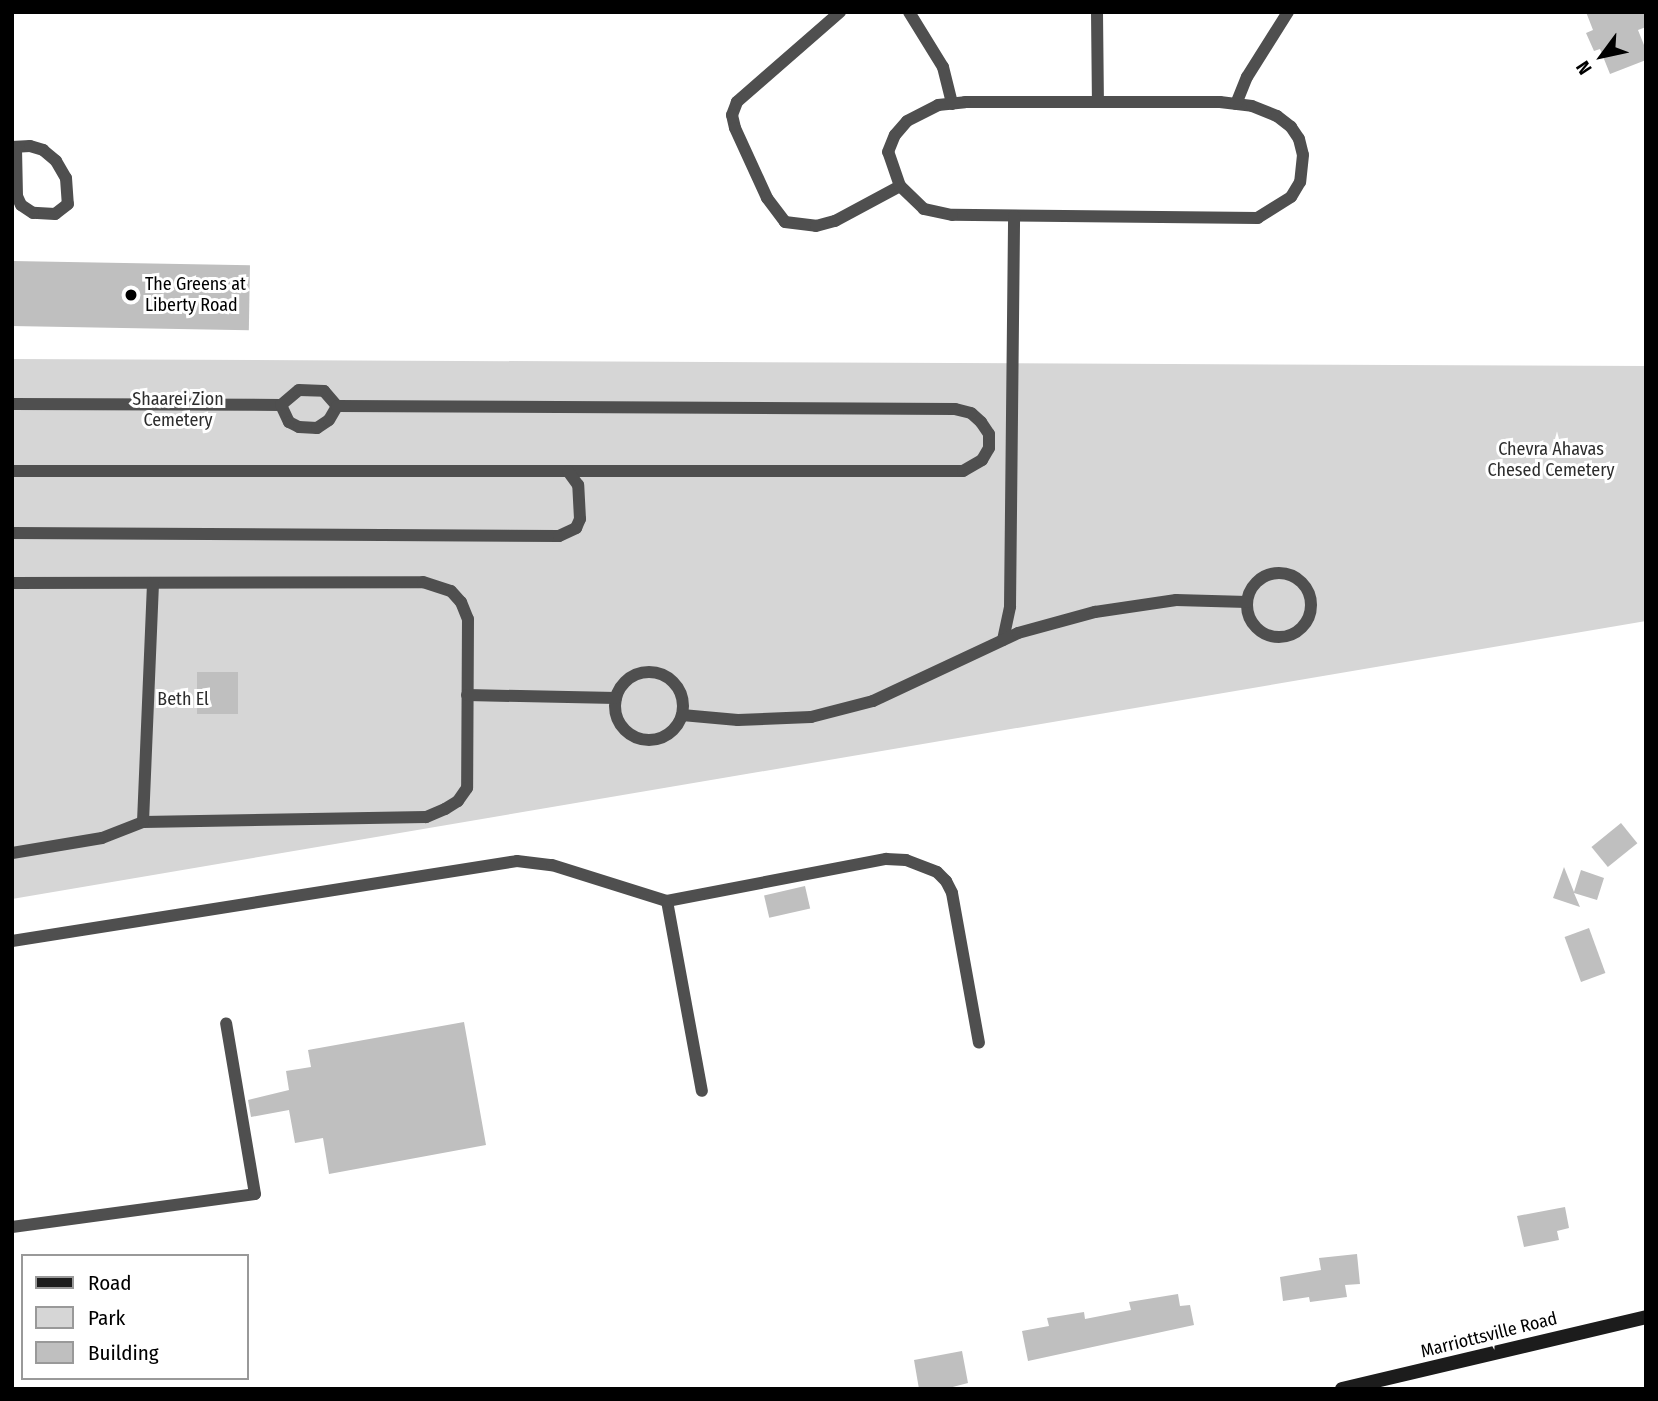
<!DOCTYPE html>
<html>
<head>
<meta charset="utf-8">
<style>
  body { margin:0 }
  #map { position:relative; width:1658px; height:1401px; overflow:hidden; background:#fff; font-family:"Fira Sans Condensed",sans-serif }
  div>[style] { position:absolute }
  [style*='--x'] { left:calc(var(--x)*1px); top:calc(var(--y)*1px); width:calc(var(--w)*1px); rotate:calc(var(--a)*1deg) }
  .green>* { inset:0; background:#d6d6d6 }
  .building>* { inset:0; background:#bfbfbf; transform-origin:0 0 }
  .service>* { height:12px; margin:-6px; padding:0 6px; transform-origin:6px; border-radius:6px; background:#4f4f4f }
  .service>.ring { margin:-6px; padding:0; box-sizing:content-box; background:none; border:12px solid #4f4f4f; border-radius:50% }
  .secondary>* { height:14px; margin:-7px; padding:0 7px; transform-origin:7px; border-radius:7px; background:#1c1c1c }
  .dots>* { width:19px; height:19px; translate:-50% -50%; box-sizing:border-box; border:4px solid #fff; border-radius:50% }
  span { translate:-50% -50%; white-space:nowrap; text-align:center; line-height:1.15; -webkit-text-stroke:6px #fff; paint-order:stroke }
  .poi-label { font-size:18px; color:#000 }
  .left { translate:0 -50%; text-align:left }
  .park-label { font-size:18px; color:#2d2d2d }
  .street-label { font-size:18px; color:#000 }
  .frame { position:absolute; inset:0; border:14px solid #000; pointer-events:none }
  .legend { position:absolute; left:21px; top:1254px; width:228px; height:126px; box-sizing:border-box; background:#fff; border:2px solid #999; margin:0; padding:9px 12px; list-style:none; font-size:21px; color:#000 }
  .legend li { display:flex; align-items:center; gap:14px; height:35px }
  .legend b { width:35px; border:2px solid #999 }
  .north { position:absolute; left:1567px; top:21px; width:70px; height:70px; -webkit-text-stroke:5px #fff; paint-order:stroke; rotate:237deg; font-size:19px; font-weight:700; line-height:28px; text-align:center; color:#000 }
  .north::after { content:''; display:block; margin:auto; width:24px; height:32px; background:#000; clip-path:polygon(50% 0,100% 100%,50% 72%,0 100%) }
</style>
</head>
<body>
<div id="map">
  <div class="green">
    <i style="clip-path:polygon(12px 359px,1646px 366px,1646px 621px,12px 899px)"></i>
  </div>
  <div class="building">
    <i style="clip-path:polygon(1586px 12px,1646px 12px,1646px 27px,1638px 30px,1646px 50px,1646px 60px,1610px 74px,1600px 49px,1594px 51px,1586px 33px,1593px 30px)"></i>
    <i style="left:12px;top:261px;width:238px;height:65px;rotate:1deg"></i>
    <i style="left:197px;top:672px;width:41px;height:42px"></i>
    <i style="left:1621px;top:823px;width:26px;height:38px;rotate:51deg"></i>
    <i style="clip-path:polygon(1564px 867px,1574px 892px,1581px 870px,1604px 878px,1597px 900px,1574px 893px,1580px 907px,1553px 898px)"></i>
    <i style="left:805px;top:886px;width:23px;height:42px;rotate:77deg"></i>
    <i style="left:1589px;top:928px;width:48px;height:26px;rotate:70deg"></i>
    <i style="clip-path:polygon(464px 1022px,486px 1145px,329px 1174px,323px 1138px,295px 1143px,289px 1110px,251px 1117px,248px 1100px,289px 1090px,286px 1071px,311px 1067px,308px 1050px)"></i>
    <i style="clip-path:polygon(1565px 1207px,1569px 1228px,1557px 1231px,1559px 1240px,1524px 1247px,1517px 1216px)"></i>
    <i style="clip-path:polygon(1357px 1254px,1360px 1284px,1345px 1285px,1347px 1297px,1310px 1302px,1309px 1297px,1283px 1301px,1280px 1277px,1321px 1270px,1319px 1258px)"></i>
    <i style="clip-path:polygon(1178px 1294px,1180px 1306px,1190px 1305px,1194px 1325px,1028px 1361px,1022px 1331px,1049px 1326px,1047px 1318px,1084px 1312px,1085px 1319px,1131px 1310px,1129px 1302px)"></i>
    <i style="clip-path:polygon(962px 1351px,968px 1383px,945px 1389px,919px 1389px,914px 1360px)"></i>
  </div>
  <div class="service">
    <i style="--x:840;--y:12;--w:137;--a:138.9"></i>
    <i style="--x:737;--y:102;--w:14;--a:111"></i>
    <i style="--x:732;--y:115;--w:13;--a:77"></i>
    <i style="--x:735;--y:128;--w:77;--a:65.4"></i>
    <i style="--x:767;--y:198;--w:30;--a:53"></i>
    <i style="--x:785;--y:222;--w:31;--a:7"></i>
    <i style="--x:816;--y:226;--w:20;--a:-15"></i>
    <i style="--x:835;--y:221;--w:74;--a:-28.3"></i>
    <i style="--x:909;--y:12;--w:65;--a:58.3"></i>
    <i style="--x:943;--y:67;--w:38;--a:76"></i>
    <i style="--x:1097;--y:12;--w:90;--a:89.4"></i>
    <i style="--x:965;--y:102;--w:255;--a:0"></i>
    <i style="--x:1220;--y:102;--w:32;--a:7"></i>
    <i style="--x:1252;--y:106;--w:27;--a:22"></i>
    <i style="--x:1277;--y:116;--w:18;--a:38"></i>
    <i style="--x:1291;--y:127;--w:14;--a:56"></i>
    <i style="--x:1299;--y:139;--w:16;--a:76"></i>
    <i style="--x:1303;--y:155;--w:27;--a:96"></i>
    <i style="--x:1300;--y:182;--w:17;--a:121"></i>
    <i style="--x:1291;--y:197;--w:39;--a:148"></i>
    <i style="--x:1258;--y:218;--w:306;--a:-179.4"></i>
    <i style="--x:952;--y:215;--w:29;--a:-168"></i>
    <i style="--x:924;--y:209;--w:33;--a:-136"></i>
    <i style="--x:900;--y:186;--w:36;--a:-109"></i>
    <i style="--x:888;--y:152;--w:18;--a:-68"></i>
    <i style="--x:895;--y:135;--w:18;--a:-49"></i>
    <i style="--x:907;--y:121;--w:35;--a:-27"></i>
    <i style="--x:938;--y:105;--w:27;--a:-6"></i>
    <i style="--x:1236;--y:104;--w:29;--a:-68"></i>
    <i style="--x:1247;--y:77;--w:77;--a:-57.8"></i>
    <i style="--x:12;--y:147;--w:18;--a:-3"></i>
    <i style="--x:30;--y:146;--w:14;--a:17"></i>
    <i style="--x:43;--y:150;--w:17;--a:40"></i>
    <i style="--x:56;--y:161;--w:20;--a:60"></i>
    <i style="--x:66;--y:178;--w:26;--a:86"></i>
    <i style="--x:68;--y:204;--w:16;--a:142"></i>
    <i style="--x:55;--y:214;--w:22;--a:-177"></i>
    <i style="--x:33;--y:213;--w:14;--a:-146"></i>
    <i style="--x:21;--y:205;--w:10;--a:-114"></i>
    <i style="--x:17;--y:196;--w:49;--a:-91.2"></i>
    <i style="--x:12;--y:404;--w:269;--a:0.2"></i>
    <i style="--x:281;--y:405;--w:19;--a:65"></i>
    <i style="--x:289;--y:422;--w:11;--a:27"></i>
    <i style="--x:299;--y:427;--w:18;--a:3"></i>
    <i style="--x:317;--y:428;--w:14;--a:-34"></i>
    <i style="--x:329;--y:420;--w:16;--a:-60"></i>
    <i style="--x:281;--y:405;--w:23;--a:-40"></i>
    <i style="--x:299;--y:390;--w:25;--a:2"></i>
    <i style="--x:324;--y:391;--w:20;--a:49"></i>
    <i style="--x:12;--y:471;--w:951;--a:0"></i>
    <i style="--x:963;--y:471;--w:22;--a:-30"></i>
    <i style="--x:982;--y:460;--w:14;--a:-60"></i>
    <i style="--x:989;--y:448;--w:14;--a:-90"></i>
    <i style="--x:989;--y:434;--w:14;--a:-124"></i>
    <i style="--x:981;--y:422;--w:13;--a:-138"></i>
    <i style="--x:971;--y:413;--w:16;--a:-166"></i>
    <i style="--x:955;--y:409;--w:618;--a:-179.72"></i>
    <i style="--x:12;--y:533;--w:547;--a:0.31"></i>
    <i style="--x:559;--y:536;--w:19;--a:-25"></i>
    <i style="--x:576;--y:528;--w:10;--a:-66"></i>
    <i style="--x:580;--y:519;--w:34;--a:-93"></i>
    <i style="--x:578;--y:485;--w:17;--a:-126"></i>
    <i class="ring" style="left:1247px;top:573px;width:52px;height:52px"></i>
    <i style="--x:12;--y:583;--w:411;--a:-0.1"></i>
    <i style="--x:423;--y:582;--w:29;--a:18"></i>
    <i style="--x:451;--y:591;--w:15;--a:48"></i>
    <i style="--x:461;--y:602;--w:18;--a:68"></i>
    <i style="--x:468;--y:619;--w:169;--a:90.3"></i>
    <i style="--x:467;--y:788;--w:16;--a:125"></i>
    <i style="--x:458;--y:801;--w:15;--a:148"></i>
    <i style="--x:445;--y:809;--w:21;--a:157"></i>
    <i style="--x:426;--y:817;--w:283;--a:179"></i>
    <i style="--x:143;--y:822;--w:44;--a:158.7"></i>
    <i style="--x:102;--y:838;--w:91;--a:170.5"></i>
    <i style="--x:1003;--y:640;--w:34;--a:-78"></i>
    <i style="--x:1010;--y:607;--w:391;--a:-89.4"></i>
    <i class="ring" style="left:615px;top:672px;width:56px;height:56px"></i>
    <i style="--x:467;--y:695;--w:149;--a:1.2"></i>
    <i style="--x:682;--y:715;--w:56;--a:5.1"></i>
    <i style="--x:738;--y:720;--w:73;--a:-2.4"></i>
    <i style="--x:811;--y:717;--w:64;--a:-14.5"></i>
    <i style="--x:873;--y:701;--w:160;--a:-25.1"></i>
    <i style="--x:1018;--y:633;--w:80;--a:-15.3"></i>
    <i style="--x:1095;--y:612;--w:82;--a:-8.4"></i>
    <i style="--x:1176;--y:600;--w:71;--a:1.6"></i>
    <i style="--x:143;--y:822;--w:239;--a:-87.6"></i>
    <i style="--x:667;--y:901;--w:193;--a:79.6"></i>
    <i style="--x:12;--y:941;--w:511;--a:-9"></i>
    <i style="--x:517;--y:861;--w:35;--a:7"></i>
    <i style="--x:552;--y:865;--w:121;--a:17.4"></i>
    <i style="--x:667;--y:901;--w:223;--a:-10.9"></i>
    <i style="--x:886;--y:859;--w:20;--a:3"></i>
    <i style="--x:906;--y:860;--w:33;--a:21"></i>
    <i style="--x:937;--y:872;--w:13;--a:45"></i>
    <i style="--x:946;--y:881;--w:13;--a:63"></i>
    <i style="--x:952;--y:893;--w:152;--a:79.8"></i>
    <i style="--x:12;--y:1227;--w:245;--a:-7.7"></i>
    <i style="--x:255;--y:1194;--w:173;--a:-99.6"></i>
  </div>
  <div class="secondary">
    <i style="--x:1342;--y:1389;--w:312;--a:-13.3"></i>
  </div>
  <div class="dots">
    <i style="left:131px;top:295px;background:#000"></i>
  </div>
  <div class="poi-label">
    <span class="left" style="left:145px;top:295px">The Greens at<br>Liberty Road</span>
  </div>
  <div class="park-label">
    <span style="left:178px;top:410px">Shaarei Zion<br>Cemetery</span>
    <span style="left:1551px;top:460px">Chevra Ahavas<br>Chesed Cemetery</span>
    <span style="left:183px;top:699px">Beth El</span>
  </div>
  <div class="street-label">
    <span style="left:1489px;top:1335px;rotate:-14deg">Marriottsville Road</span>
  </div>
  <div class="frame"></div>
  <ul class="legend">
  <li><b style="height:9px;background:#1c1c1c"></b>Road</li>
  <li><b style="height:19px;background:#d6d6d6"></b>Park</li>
  <li><b style="height:19px;background:#bfbfbf"></b>Building</li>
  </ul>
  <div class="north">N</div>
</div>
</body>
</html>
